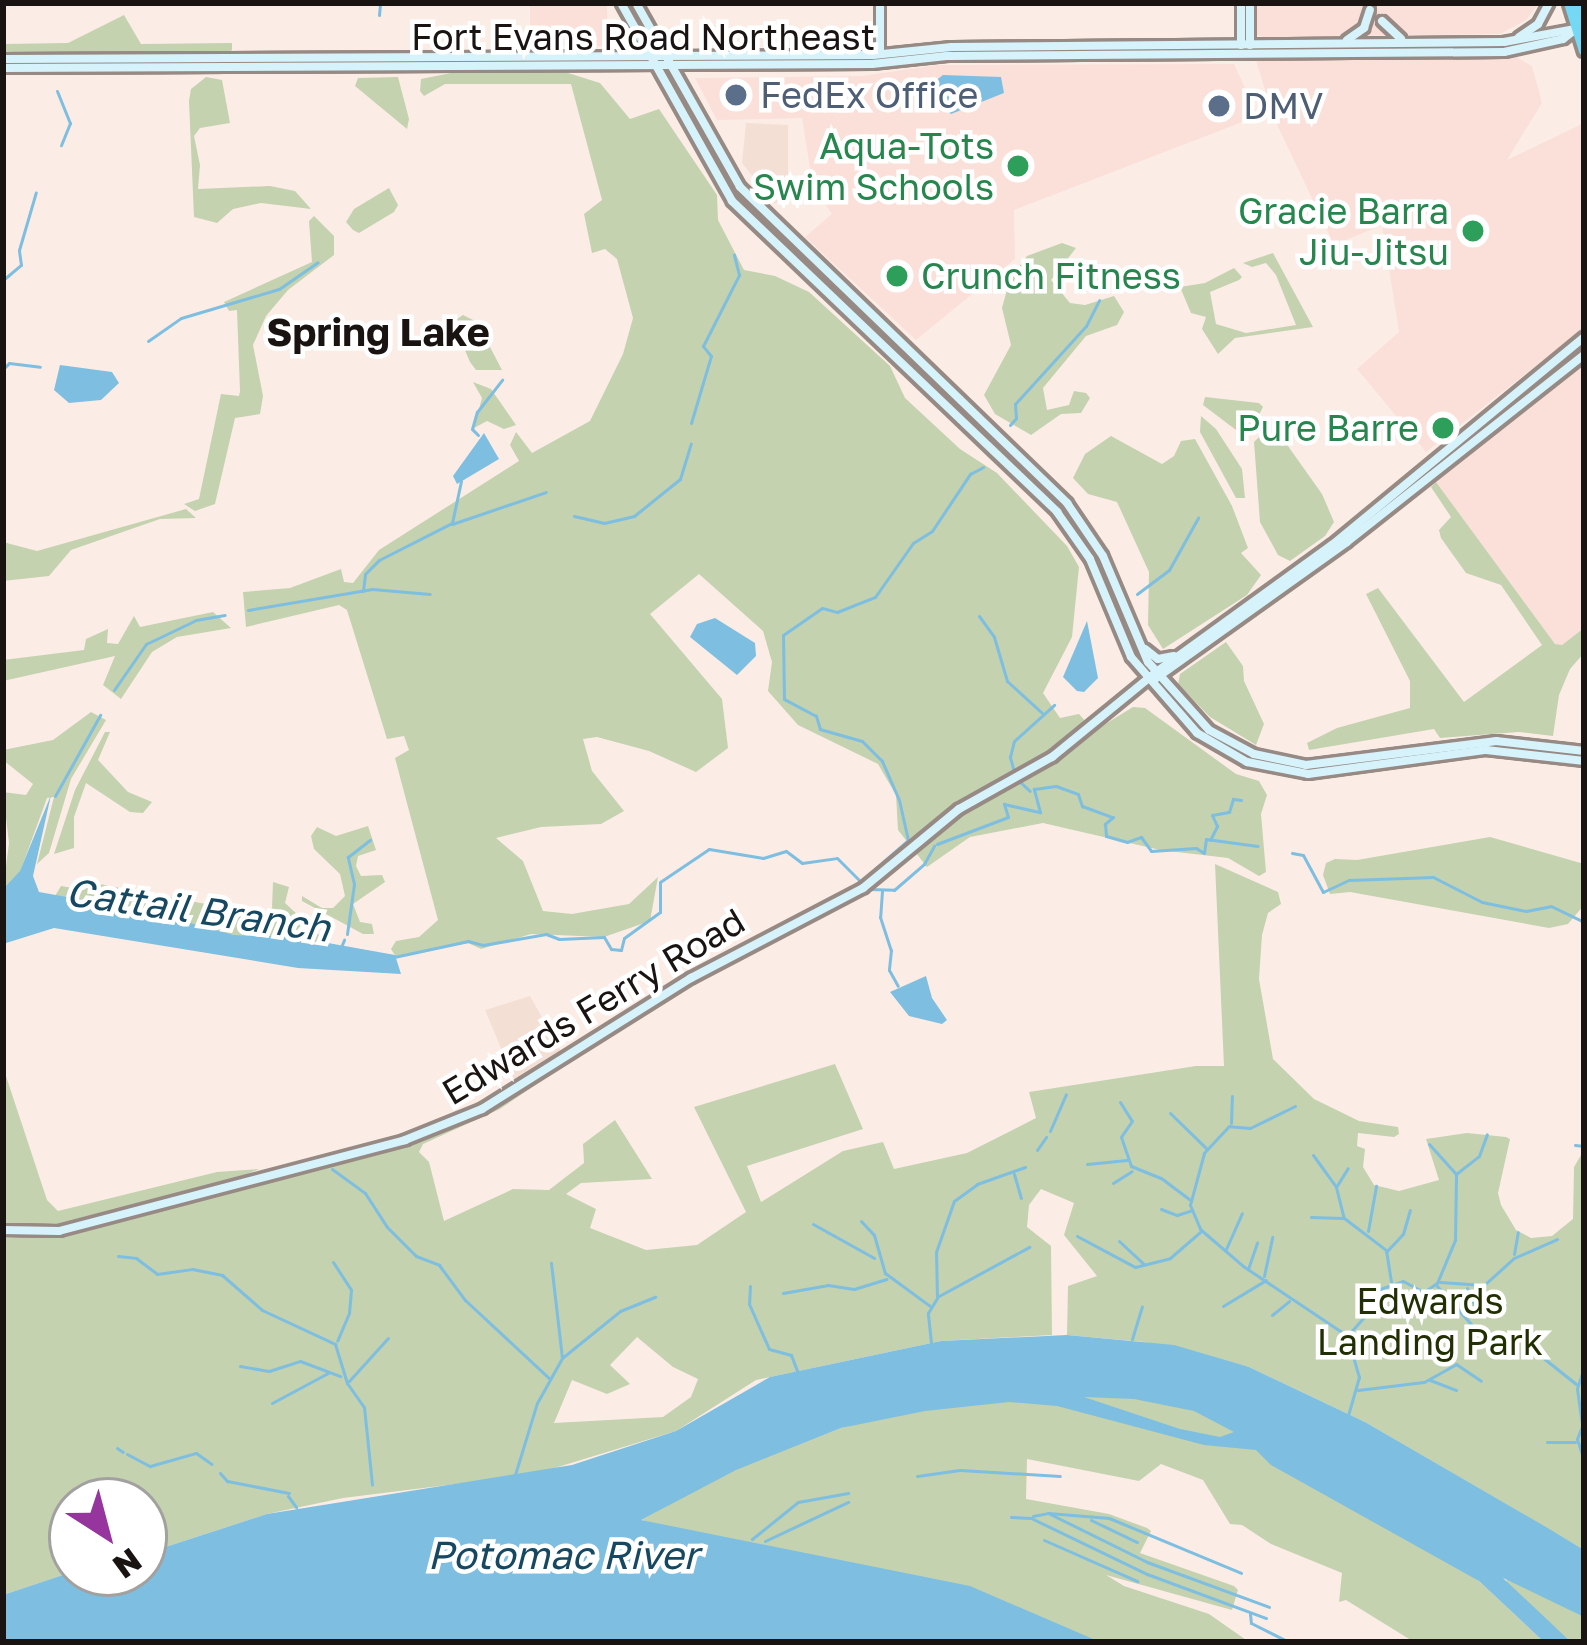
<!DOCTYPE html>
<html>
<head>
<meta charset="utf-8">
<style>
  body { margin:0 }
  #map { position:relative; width:1587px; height:1645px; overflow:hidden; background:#fbede6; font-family:"Golos Text",sans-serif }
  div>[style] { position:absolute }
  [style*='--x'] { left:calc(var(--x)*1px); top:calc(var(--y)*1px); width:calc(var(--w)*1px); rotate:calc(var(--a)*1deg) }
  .commercial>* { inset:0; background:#fae0d9; transform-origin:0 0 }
  .built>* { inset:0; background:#f4dfd4 }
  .green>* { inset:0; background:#c4d2af }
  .water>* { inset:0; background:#7ebee0 }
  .stream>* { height:3px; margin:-1.5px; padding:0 1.5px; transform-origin:1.5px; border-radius:1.5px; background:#7ebee0 }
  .roads { filter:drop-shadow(3px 0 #978a84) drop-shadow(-3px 0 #978a84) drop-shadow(0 3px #978a84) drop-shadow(0 -3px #978a84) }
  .secondary>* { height:8px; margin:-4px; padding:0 4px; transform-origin:4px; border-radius:4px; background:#d6f3fc }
  .highway>* { height:10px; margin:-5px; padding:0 5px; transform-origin:5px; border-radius:5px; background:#75d8f5 }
  .dots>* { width:33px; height:33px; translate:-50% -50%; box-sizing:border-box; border:6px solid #fff; border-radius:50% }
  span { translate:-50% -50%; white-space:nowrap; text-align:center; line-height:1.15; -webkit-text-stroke:9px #fff; paint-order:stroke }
  .street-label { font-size:36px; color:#191412 }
  .service-label { font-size:36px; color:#4e5e75 }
  .left { translate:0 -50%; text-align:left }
  .leisure-label { font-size:36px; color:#27864d }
  .right { translate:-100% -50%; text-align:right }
  .park-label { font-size:36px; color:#212f03 }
  .neighbourhood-label { font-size:39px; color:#191412; font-weight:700 }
  .water-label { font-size:39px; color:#164961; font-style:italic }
  .frame { position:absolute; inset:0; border:6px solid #191412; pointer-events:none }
  .north { position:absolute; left:48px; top:1477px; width:120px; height:120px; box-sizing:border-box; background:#fff; border:3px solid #a3a1a0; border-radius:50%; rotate:144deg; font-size:33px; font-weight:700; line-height:48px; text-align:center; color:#191412 }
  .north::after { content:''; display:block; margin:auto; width:42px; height:54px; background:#96359d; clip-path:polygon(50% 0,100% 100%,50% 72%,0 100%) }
</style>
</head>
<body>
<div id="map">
  <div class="commercial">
    <i style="left:530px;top:3px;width:77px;height:43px"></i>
    <i style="clip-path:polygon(1253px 3px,1539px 3px,1526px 20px,1500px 34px,1263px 37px,1254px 34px)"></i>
    <i style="clip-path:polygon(1255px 57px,1516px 57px,1532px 66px,1542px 103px,1507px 160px,1584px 123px,1584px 328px,1426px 452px,1357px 369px,1399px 332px,1382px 225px,1334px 245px,1273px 116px)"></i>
    <i style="clip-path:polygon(1234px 64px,1258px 116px,1014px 210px,1015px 259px,916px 340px,805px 237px,832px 214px,813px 187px,802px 118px,717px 120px,695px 78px,862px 76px,937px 65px)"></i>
    <i style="clip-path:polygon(1584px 365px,1584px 628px,1562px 645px,1555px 644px,1436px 482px)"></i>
  </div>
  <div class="built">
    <i style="clip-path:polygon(746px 123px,788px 125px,788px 192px,774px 204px,742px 163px)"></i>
    <i style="clip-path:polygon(530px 996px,562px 1053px,515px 1082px,485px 1010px)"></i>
  </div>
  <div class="green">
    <i style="clip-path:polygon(124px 15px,141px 44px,232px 43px,232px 50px,226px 55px,3px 56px,3px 44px,68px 43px)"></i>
    <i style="clip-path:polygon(451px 73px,568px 73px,600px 83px,630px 119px,659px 109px,717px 195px,718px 220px,744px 270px,775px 276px,809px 292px,890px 366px,905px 398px,960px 449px,997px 473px,1067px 546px,1079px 567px,1072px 637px,1043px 693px,1060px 718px,1079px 714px,1094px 731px,1133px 707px,1145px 708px,1236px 774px,1259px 781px,1267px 795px,1261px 814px,1266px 872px,1259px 876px,1228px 858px,1160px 850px,1043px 823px,970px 837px,927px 867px,898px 830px,896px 795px,878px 764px,798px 725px,768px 691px,772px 662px,763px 631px,699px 574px,650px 614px,722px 699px,728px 748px,696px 772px,649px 751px,597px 737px,583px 739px,592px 771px,624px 811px,601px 824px,541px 827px,496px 838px,523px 861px,543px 911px,572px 914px,629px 904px,658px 877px,650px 921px,604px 937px,531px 934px,481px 949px,468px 943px,396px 957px,391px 949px,396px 941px,419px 937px,438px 920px,395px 758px,409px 750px,404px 736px,387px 739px,347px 610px,339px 605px,246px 627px,243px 592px,290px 588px,341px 569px,344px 582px,353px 583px,379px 550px,519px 461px,510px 445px,516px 432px,532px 453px,590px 421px,623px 354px,633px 318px,617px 259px,605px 249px,592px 253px,584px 214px,602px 200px,571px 84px,445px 84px,424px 96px,420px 91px,421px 79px)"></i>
    <i style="clip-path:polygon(206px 77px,222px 80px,230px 123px,200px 128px,194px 136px,200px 165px,198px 189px,270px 186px,295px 191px,311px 209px,261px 203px,233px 209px,217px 223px,194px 217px,189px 101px,191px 89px)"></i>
    <i style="clip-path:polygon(398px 77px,409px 119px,407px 129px,355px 86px,358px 78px)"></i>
    <i style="clip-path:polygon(389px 188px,398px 205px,394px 212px,359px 233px,353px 230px,346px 222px,354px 209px)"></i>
    <i style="clip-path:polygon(314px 216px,334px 236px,334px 255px,288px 290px,266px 316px,253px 345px,263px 396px,260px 414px,235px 418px,215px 504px,195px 511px,184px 504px,199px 499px,221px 394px,239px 396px,240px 391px,237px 310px,229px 311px,224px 302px,312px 262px,309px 221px)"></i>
    <i style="clip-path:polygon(1062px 243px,1076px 248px,1051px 280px,1070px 303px,1085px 305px,1114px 296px,1124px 312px,1117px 325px,1086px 336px,1043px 388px,1047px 410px,1069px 405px,1074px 391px,1086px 393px,1090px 398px,1081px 413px,1061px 414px,1031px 435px,995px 414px,984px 395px,1011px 345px,1002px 308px,1010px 279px,1027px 256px)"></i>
    <i style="clip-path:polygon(1273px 253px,1313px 327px,1235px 338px,1218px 354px,1202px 329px,1206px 317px,1191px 313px,1180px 287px,1205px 283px,1234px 268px,1242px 277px,1239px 280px,1210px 292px,1216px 324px,1246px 333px,1296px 325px,1276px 275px,1266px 263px,1252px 267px,1243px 263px)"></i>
    <i style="clip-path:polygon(463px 315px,477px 322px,502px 370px,476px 370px,470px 362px,453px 322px)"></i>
    <i style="clip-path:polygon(473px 382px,491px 389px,516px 425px,504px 429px,487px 421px,474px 428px,482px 398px)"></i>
    <i style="clip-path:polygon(1205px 397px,1259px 403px,1263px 407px,1254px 424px,1236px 430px,1203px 405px)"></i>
    <i style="clip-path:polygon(1201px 416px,1216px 429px,1242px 469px,1245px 498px,1236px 498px,1200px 432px)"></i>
    <i style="clip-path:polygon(1265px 431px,1283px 439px,1322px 494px,1334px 522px,1325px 536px,1290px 561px,1278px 555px,1260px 522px,1254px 442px)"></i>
    <i style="clip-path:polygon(1111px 436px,1162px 464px,1174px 456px,1181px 441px,1195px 439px,1232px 506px,1248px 548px,1241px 553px,1261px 575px,1247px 595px,1163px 649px,1148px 625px,1149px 572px,1117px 502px,1088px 494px,1073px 478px,1085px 454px)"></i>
    <i style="clip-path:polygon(1436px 482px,1555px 644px,1562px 645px,1584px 628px,1584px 653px,1570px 669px,1559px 695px,1553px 736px,1519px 732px,1440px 738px,1434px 729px,1309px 750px,1307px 743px,1337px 728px,1410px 708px,1410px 681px,1366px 594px,1378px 588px,1464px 702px,1542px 645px,1501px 585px,1466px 573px,1441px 538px,1439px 530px,1451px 517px,1431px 487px)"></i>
    <i style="clip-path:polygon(186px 509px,196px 518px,160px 519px,71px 550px,49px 576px,3px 581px,3px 542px,37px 551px)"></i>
    <i style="clip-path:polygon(213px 612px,231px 628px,177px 637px,152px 652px,121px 699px,103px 685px,115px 656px,3px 681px,3px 660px,84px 650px,86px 639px,108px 629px,107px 643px,118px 644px,134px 616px,140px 627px)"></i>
    <i style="clip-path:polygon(1226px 642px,1243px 666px,1244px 681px,1264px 724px,1256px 745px,1210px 717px,1178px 684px,1180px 674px)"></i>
    <i style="clip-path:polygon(91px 712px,106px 720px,71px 779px,49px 853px,37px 864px,54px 797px,47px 798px,20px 872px,3px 889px,9px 843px,3px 792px,26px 795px,33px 784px,3px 760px,3px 750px,53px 740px)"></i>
    <i style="clip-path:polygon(105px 732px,110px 732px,98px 760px,128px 792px,152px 802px,143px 813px,130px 812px,86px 783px,74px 817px,74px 848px,54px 854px,75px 790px)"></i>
    <i style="clip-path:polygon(368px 826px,376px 850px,358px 856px,356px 866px,361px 876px,382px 875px,385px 882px,353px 904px,360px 922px,372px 924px,374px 934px,363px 934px,302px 901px,302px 896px,322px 908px,333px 908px,345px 896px,340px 874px,314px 849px,311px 836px,317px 827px,336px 836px)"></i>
    <i style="clip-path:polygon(1490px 837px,1584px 864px,1584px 905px,1568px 924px,1549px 928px,1350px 892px,1330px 894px,1323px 875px,1326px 863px,1335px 859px,1357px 860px)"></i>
    <i style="clip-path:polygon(evenodd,1215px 864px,1278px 892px,1281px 904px,1268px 913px,1262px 935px,1259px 979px,1273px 1059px,1314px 1099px,1359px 1121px,1398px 1127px,1399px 1134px,1394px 1137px,1358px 1133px,1357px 1146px,1365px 1149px,1363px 1167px,1374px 1185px,1399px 1191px,1439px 1180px,1426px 1139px,1467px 1133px,1506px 1137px,1510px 1139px,1498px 1193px,1501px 1205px,1516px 1230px,1531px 1238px,1552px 1236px,1573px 1219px,1574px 1167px,1584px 1150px,1584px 1550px,1365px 1422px,1249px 1367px,1144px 1342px,1067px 1335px,1068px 1286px,1097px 1276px,1064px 1235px,1074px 1203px,1041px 1189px,1029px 1205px,1027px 1227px,1051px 1246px,1052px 1335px,941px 1341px,756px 1380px,676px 1431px,535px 1474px,343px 1498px,267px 1514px,144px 1554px,144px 1501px,72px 1501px,72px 1572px,3px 1595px,3px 1233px,54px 1234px,447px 1130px,647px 1009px,500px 1109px,423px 1144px,419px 1152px,429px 1162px,444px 1221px,513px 1189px,549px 1190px,584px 1163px,583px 1144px,615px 1120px,652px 1179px,581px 1183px,566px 1194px,596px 1209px,590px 1228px,646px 1250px,697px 1245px,746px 1212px,694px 1107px,835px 1064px,863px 1129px,747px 1166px,761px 1202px,843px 1151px,883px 1142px,894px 1169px,967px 1153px,1036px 1118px,1029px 1092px,1196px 1066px,1224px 1066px,1215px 864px,637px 1337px,673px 1367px,698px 1379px,691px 1397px,663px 1417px,554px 1423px,572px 1380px,607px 1394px,630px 1384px,610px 1365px,637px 1337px)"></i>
    <i style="clip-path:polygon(273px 882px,289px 887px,285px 903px,328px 943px,234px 935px,55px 896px,61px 886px,84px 890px,94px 883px,238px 910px,255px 922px,272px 908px)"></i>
    <i style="clip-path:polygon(3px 1067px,47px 1200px,58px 1211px,217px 1172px,259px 1169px,232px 1181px,58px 1227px,3px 1225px)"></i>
    <i style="clip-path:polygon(1122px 1393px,1243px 1412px,1479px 1581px,1544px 1642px,1414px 1642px,1346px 1600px,1339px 1602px,1342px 1573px,1271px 1544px,1242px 1525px,1230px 1524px,1203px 1480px,1161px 1464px,1139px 1481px,1027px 1459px,1026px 1499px,1109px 1514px,1147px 1528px,1151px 1531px,1140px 1553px,1234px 1586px,1238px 1590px,1232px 1610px,1106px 1575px,1124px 1586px,1209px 1614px,1249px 1642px,1091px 1642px,918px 1576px,731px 1542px,641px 1520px,732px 1470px,841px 1428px,946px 1401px)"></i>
    <i style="clip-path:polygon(1506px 1576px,1584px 1617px,1584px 1642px,1571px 1642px,1507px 1584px)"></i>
  </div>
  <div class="water">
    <i style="clip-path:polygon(943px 75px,1001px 77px,1004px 93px,951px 114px,935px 97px,934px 82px)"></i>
    <i style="clip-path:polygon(60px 365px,112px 372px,119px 383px,101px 400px,69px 403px,54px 390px)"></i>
    <i style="clip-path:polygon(484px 433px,499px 459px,457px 484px,453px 476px)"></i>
    <i style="clip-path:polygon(715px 618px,755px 643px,756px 656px,737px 675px,690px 637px,697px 624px)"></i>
    <i style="clip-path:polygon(1087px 621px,1098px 678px,1084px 692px,1077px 691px,1063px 677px)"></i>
    <i style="clip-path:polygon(51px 795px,33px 876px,39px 892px,150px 912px,234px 935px,300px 937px,311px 945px,328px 943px,395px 955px,401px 974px,298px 968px,54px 928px,3px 944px,3px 889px,20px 871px)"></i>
    <i style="clip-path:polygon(926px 976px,932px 998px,947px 1020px,942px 1024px,909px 1016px,890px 992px)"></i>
    <i style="clip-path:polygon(evenodd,1067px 1335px,1174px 1345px,1249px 1367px,1365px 1422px,1546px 1527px,1584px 1550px,1584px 1617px,1503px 1578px,1571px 1642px,1544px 1642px,1479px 1581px,1271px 1465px,1256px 1450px,1204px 1445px,1057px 1406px,1009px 1402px,925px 1411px,841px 1428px,736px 1470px,641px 1520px,970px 1586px,1100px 1642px,3px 1642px,3px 1595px,72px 1572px,144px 1573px,144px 1554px,267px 1514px,572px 1465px,676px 1431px,770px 1377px,941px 1341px,1067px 1335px,1084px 1397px,1134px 1399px,1194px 1411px,1234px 1432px,1220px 1437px,1180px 1429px,1084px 1397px)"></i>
  </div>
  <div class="stream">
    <i style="--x:379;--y:15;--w:12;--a:-85"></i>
    <i style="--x:57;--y:91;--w:35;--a:68"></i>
    <i style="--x:70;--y:123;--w:24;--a:112"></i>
    <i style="--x:3;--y:280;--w:23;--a:-40"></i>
    <i style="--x:21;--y:265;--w:15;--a:-98"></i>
    <i style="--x:19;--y:250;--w:60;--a:-73.7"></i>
    <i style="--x:148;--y:341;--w:40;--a:-34.9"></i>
    <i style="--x:181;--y:318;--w:102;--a:-16.5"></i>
    <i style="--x:279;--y:289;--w:47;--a:-34.7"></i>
    <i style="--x:3;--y:369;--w:8;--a:-45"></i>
    <i style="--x:9;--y:363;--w:31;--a:7"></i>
    <i style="--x:691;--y:423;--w:70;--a:-73.4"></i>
    <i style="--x:711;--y:356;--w:13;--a:-129"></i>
    <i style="--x:703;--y:346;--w:80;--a:-63.1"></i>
    <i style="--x:739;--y:275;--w:21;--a:-104"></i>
    <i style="--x:1010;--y:425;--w:9;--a:-49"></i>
    <i style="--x:1016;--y:418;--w:14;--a:-94"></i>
    <i style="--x:1015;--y:404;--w:105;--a:-47.7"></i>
    <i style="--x:1086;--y:326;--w:29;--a:-63"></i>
    <i style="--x:478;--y:435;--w:8;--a:-135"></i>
    <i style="--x:472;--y:429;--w:18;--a:-74"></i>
    <i style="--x:477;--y:412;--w:41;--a:-52"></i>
    <i style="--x:574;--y:516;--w:31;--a:13"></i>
    <i style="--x:604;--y:523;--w:31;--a:-13"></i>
    <i style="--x:634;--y:516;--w:59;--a:-38.8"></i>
    <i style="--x:680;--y:479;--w:37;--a:-73"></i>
    <i style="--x:452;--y:524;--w:99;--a:-18.8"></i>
    <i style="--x:363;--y:591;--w:17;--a:-83"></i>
    <i style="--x:365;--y:574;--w:20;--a:-45"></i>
    <i style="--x:379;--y:560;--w:82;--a:-26.9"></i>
    <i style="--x:452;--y:523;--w:43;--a:-77.9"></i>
    <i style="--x:1137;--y:594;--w:40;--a:-37"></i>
    <i style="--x:1169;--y:570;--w:60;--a:-60.9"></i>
    <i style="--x:248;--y:610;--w:126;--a:-9.6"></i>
    <i style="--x:372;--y:589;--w:58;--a:4.9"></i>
    <i style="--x:979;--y:616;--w:26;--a:54"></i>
    <i style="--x:994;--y:637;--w:46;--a:73.5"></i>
    <i style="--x:1007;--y:681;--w:47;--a:42.4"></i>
    <i style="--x:114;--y:690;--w:56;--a:-55.2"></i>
    <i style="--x:146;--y:644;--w:55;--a:-25.6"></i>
    <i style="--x:196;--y:620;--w:29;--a:-10"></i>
    <i style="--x:1014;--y:772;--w:16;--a:-105"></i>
    <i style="--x:1010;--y:757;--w:16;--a:-76"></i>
    <i style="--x:1014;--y:741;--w:54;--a:-42"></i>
    <i style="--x:1018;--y:780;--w:16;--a:43"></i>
    <i style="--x:55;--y:796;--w:93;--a:-60.9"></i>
    <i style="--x:1210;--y:840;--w:16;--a:-63"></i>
    <i style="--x:1217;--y:826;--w:12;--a:-114"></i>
    <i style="--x:1212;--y:815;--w:17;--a:-10"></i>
    <i style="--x:1229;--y:812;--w:14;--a:-73"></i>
    <i style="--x:1233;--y:799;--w:8;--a:7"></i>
    <i style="--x:937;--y:844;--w:76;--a:-20.8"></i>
    <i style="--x:1008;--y:817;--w:14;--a:-107"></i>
    <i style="--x:1004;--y:804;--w:37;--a:13"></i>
    <i style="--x:1040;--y:812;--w:24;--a:-105"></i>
    <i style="--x:1034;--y:789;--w:22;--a:-8"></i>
    <i style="--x:1056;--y:786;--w:23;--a:20"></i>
    <i style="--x:1078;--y:794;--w:13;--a:72"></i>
    <i style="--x:1082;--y:806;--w:33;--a:20"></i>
    <i style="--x:1113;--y:817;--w:11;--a:139"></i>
    <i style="--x:1105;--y:824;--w:12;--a:85"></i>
    <i style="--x:1106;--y:836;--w:22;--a:16"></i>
    <i style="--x:1127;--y:842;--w:15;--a:-20"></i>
    <i style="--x:1141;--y:837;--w:17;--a:54"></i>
    <i style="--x:1151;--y:851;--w:45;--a:-3.8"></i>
    <i style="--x:1196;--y:848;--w:9;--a:32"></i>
    <i style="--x:1204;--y:853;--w:14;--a:-82"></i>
    <i style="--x:1206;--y:839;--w:52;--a:7.7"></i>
    <i style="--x:1292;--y:853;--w:11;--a:10"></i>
    <i style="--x:1303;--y:855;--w:42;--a:61.6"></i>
    <i style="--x:1323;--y:892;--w:29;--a:-25"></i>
    <i style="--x:1349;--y:880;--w:84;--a:-2"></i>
    <i style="--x:1433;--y:877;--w:55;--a:27"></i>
    <i style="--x:1482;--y:902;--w:45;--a:11.6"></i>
    <i style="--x:1526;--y:911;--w:25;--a:-11"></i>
    <i style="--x:1551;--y:906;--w:37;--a:26"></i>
    <i style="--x:860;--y:882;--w:64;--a:-41.2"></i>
    <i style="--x:908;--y:840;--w:41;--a:-102.7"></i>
    <i style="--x:899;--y:800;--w:43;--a:-113.6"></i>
    <i style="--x:882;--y:761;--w:28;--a:-135"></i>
    <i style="--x:862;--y:741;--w:44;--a:-164.1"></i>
    <i style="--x:820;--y:729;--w:14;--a:-107"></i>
    <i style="--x:816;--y:716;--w:36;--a:-152"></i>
    <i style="--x:784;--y:699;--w:64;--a:-90.9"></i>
    <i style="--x:783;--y:635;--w:47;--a:-34.7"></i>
    <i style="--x:822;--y:608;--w:16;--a:15"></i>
    <i style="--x:837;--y:612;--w:41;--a:-21.5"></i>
    <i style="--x:875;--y:597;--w:66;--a:-54.9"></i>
    <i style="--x:913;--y:543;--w:22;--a:-32"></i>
    <i style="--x:932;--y:531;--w:69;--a:-56.3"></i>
    <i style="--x:970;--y:474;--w:15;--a:-28"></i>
    <i style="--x:869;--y:889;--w:25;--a:2"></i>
    <i style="--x:894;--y:890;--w:40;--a:-41"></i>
    <i style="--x:924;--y:864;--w:21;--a:-61"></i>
    <i style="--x:882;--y:891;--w:26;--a:94"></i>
    <i style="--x:880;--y:917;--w:35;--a:72"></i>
    <i style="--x:891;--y:950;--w:20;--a:96"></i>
    <i style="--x:889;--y:970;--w:18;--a:61"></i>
    <i style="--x:347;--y:934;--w:50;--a:-82"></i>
    <i style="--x:354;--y:884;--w:28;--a:-103"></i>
    <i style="--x:348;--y:857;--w:28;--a:-38"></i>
    <i style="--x:341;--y:947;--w:8;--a:-67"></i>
    <i style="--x:394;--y:957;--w:76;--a:-12.2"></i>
    <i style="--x:468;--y:941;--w:16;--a:15"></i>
    <i style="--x:483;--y:945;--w:64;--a:-9.9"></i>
    <i style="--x:546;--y:934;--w:14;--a:21"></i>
    <i style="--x:559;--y:939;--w:45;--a:-2.5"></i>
    <i style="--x:604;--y:937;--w:14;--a:60"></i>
    <i style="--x:611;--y:949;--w:10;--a:6"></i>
    <i style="--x:621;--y:950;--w:12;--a:-76"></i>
    <i style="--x:624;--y:938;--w:44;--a:-35.8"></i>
    <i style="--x:660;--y:912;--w:30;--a:-90"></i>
    <i style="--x:660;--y:882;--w:59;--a:-34"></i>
    <i style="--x:709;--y:849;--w:55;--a:9.5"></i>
    <i style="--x:763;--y:858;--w:24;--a:-17"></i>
    <i style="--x:786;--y:851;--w:20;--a:37"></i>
    <i style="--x:802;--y:863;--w:35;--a:-8"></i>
    <i style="--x:837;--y:858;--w:35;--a:45"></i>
    <i style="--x:1120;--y:1102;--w:22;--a:58"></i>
    <i style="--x:1132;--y:1121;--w:19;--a:125"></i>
    <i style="--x:1121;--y:1137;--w:31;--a:71"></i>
    <i style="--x:1131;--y:1166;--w:32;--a:22"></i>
    <i style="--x:1161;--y:1178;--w:35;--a:37"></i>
    <i style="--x:1295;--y:1106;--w:50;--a:153.9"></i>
    <i style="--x:1250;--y:1128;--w:21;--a:-175"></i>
    <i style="--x:1229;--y:1126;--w:37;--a:133"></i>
    <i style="--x:1204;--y:1153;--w:54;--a:105.1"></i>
    <i style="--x:1190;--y:1205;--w:26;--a:67"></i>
    <i style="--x:1200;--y:1229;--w:57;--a:40.7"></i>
    <i style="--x:1243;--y:1266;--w:120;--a:33.8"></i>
    <i style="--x:1170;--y:1113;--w:50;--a:44.2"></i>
    <i style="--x:1231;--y:1123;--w:27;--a:-88"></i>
    <i style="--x:1050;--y:1131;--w:40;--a:-66.6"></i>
    <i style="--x:1429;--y:1144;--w:39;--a:48"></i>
    <i style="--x:1575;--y:1145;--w:9;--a:6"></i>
    <i style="--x:1037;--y:1150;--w:16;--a:-55"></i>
    <i style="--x:1313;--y:1155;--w:39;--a:54"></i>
    <i style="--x:1336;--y:1187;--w:32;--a:76"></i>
    <i style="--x:1344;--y:1218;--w:53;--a:37.3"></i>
    <i style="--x:1386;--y:1250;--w:37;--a:81"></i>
    <i style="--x:1087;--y:1164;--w:40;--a:-5.7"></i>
    <i style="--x:332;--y:1169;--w:41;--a:36"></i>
    <i style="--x:365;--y:1193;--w:40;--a:57.1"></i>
    <i style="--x:387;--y:1227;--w:41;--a:45"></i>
    <i style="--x:416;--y:1256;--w:25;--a:21"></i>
    <i style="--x:439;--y:1265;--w:44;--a:53.4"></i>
    <i style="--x:465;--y:1300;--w:115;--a:42.9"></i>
    <i style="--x:1014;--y:1174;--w:25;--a:74"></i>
    <i style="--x:1113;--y:1183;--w:22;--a:-32"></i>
    <i style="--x:1336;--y:1187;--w:22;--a:-58"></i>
    <i style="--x:1161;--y:1209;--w:17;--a:21"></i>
    <i style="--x:1177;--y:1215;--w:16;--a:-18"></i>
    <i style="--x:1311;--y:1217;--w:31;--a:2"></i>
    <i style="--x:861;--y:1221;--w:19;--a:47"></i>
    <i style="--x:874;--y:1235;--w:40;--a:74"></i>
    <i style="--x:885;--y:1273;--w:56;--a:36.3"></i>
    <i style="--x:813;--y:1224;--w:70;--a:29.1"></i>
    <i style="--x:1368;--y:1231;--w:46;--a:-79.9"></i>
    <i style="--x:1077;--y:1236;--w:66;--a:28.1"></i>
    <i style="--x:1135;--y:1267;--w:36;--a:-14"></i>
    <i style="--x:1170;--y:1258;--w:40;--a:-41"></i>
    <i style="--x:1119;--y:1241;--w:34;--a:43"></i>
    <i style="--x:1226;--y:1249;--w:39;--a:-66"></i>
    <i style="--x:1386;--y:1252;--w:25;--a:-47"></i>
    <i style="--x:1403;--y:1234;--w:25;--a:-74"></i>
    <i style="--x:1514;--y:1254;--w:22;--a:-80"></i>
    <i style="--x:118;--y:1256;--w:18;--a:6"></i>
    <i style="--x:136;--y:1258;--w:26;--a:37"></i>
    <i style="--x:157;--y:1274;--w:35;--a:-8"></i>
    <i style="--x:192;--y:1269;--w:31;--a:11"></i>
    <i style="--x:222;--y:1275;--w:53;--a:41.2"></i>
    <i style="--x:262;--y:1310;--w:81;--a:25"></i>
    <i style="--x:335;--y:1344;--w:41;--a:72.9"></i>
    <i style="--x:347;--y:1383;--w:29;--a:55"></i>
    <i style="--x:364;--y:1407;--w:78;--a:84.1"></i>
    <i style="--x:333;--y:1262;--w:33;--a:57"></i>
    <i style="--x:351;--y:1290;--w:23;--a:95"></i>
    <i style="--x:349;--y:1313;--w:30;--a:113"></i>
    <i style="--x:1248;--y:1269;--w:28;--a:-71"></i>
    <i style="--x:1264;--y:1276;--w:40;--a:-78"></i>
    <i style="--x:1440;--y:1282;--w:44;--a:3.9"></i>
    <i style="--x:1484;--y:1285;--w:40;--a:-42"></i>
    <i style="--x:1514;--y:1258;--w:47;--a:-23.8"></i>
    <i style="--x:750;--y:1286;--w:18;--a:93"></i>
    <i style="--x:749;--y:1304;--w:49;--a:66"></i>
    <i style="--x:769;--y:1349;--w:23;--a:15"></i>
    <i style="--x:791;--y:1355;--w:17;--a:69"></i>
    <i style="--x:1437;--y:1286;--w:51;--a:48.2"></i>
    <i style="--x:1467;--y:1288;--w:22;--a:66"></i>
    <i style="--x:1419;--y:1292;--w:21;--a:71"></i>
    <i style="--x:783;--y:1293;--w:46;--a:-10.1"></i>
    <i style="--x:828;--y:1285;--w:26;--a:9"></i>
    <i style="--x:854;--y:1289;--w:34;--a:-17"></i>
    <i style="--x:937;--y:1297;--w:105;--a:-28.5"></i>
    <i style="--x:1223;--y:1306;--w:50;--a:-31.2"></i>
    <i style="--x:1272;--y:1315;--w:22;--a:-39"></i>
    <i style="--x:1347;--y:1336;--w:36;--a:-48"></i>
    <i style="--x:1371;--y:1309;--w:22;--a:-66"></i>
    <i style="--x:1380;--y:1289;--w:24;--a:-19"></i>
    <i style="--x:1403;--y:1281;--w:24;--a:28"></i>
    <i style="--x:1424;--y:1292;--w:16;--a:-35"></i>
    <i style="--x:1437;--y:1283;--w:47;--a:-67.3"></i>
    <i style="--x:1455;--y:1240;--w:66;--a:-89.1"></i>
    <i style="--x:1456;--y:1174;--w:29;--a:-38"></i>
    <i style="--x:1479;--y:1156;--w:23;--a:-70"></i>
    <i style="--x:1132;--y:1339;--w:34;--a:-73"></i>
    <i style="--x:1348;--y:1339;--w:40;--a:74"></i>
    <i style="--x:1359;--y:1377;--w:40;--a:106"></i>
    <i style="--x:931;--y:1343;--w:30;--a:-96"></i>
    <i style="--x:928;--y:1313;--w:17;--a:-59"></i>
    <i style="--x:937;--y:1298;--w:46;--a:-91.2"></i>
    <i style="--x:936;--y:1252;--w:54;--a:-70.6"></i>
    <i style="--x:954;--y:1201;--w:29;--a:-36"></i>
    <i style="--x:977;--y:1184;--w:51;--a:-19.5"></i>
    <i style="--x:1527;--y:1345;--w:63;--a:38.5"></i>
    <i style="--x:562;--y:1358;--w:75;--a:-39"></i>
    <i style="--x:620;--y:1311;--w:38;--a:-22"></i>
    <i style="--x:240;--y:1366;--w:29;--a:10"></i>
    <i style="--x:269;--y:1371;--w:33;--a:-18"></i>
    <i style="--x:300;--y:1361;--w:43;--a:20.6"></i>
    <i style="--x:1584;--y:1367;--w:23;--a:108"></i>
    <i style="--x:1577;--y:1389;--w:37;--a:82"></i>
    <i style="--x:1582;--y:1426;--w:14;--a:111"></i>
    <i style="--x:1577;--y:1439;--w:22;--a:72"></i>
    <i style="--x:1430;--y:1380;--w:28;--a:21"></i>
    <i style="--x:349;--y:1381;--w:58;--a:-47.8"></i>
    <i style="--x:1358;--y:1390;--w:66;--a:-6.9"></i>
    <i style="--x:1424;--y:1382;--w:37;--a:-29"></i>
    <i style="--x:1456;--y:1364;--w:30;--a:34"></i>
    <i style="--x:272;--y:1403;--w:64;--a:-28.2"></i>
    <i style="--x:1547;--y:1442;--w:28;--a:0"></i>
    <i style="--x:117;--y:1448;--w:7;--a:34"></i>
    <i style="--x:127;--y:1454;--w:26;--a:28"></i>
    <i style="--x:150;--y:1466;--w:48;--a:-15.8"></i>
    <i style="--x:196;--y:1453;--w:19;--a:35"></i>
    <i style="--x:220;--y:1473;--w:11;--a:49"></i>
    <i style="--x:227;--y:1481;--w:63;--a:11"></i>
    <i style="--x:917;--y:1476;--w:43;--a:-7.9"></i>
    <i style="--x:960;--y:1470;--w:100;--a:3.4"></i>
    <i style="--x:514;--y:1478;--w:78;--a:-73"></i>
    <i style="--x:537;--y:1403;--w:51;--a:-60.9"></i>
    <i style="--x:562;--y:1358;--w:96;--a:-96.6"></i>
    <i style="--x:288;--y:1496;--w:14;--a:54"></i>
    <i style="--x:1048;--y:1513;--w:61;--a:4.7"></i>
    <i style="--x:1109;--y:1518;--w:143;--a:22.6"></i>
    <i style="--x:1033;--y:1516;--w:15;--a:-11"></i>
    <i style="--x:1048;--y:1513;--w:110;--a:26.3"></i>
    <i style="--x:1147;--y:1562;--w:130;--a:20.2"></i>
    <i style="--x:1011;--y:1517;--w:20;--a:3"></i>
    <i style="--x:1031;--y:1518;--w:129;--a:25.8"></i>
    <i style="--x:1147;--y:1574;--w:127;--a:20.3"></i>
    <i style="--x:1091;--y:1520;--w:51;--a:25.6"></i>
    <i style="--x:752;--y:1539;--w:59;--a:-38.8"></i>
    <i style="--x:798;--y:1502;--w:51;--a:-10.2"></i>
    <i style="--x:1044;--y:1540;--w:102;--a:23.8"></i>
    <i style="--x:765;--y:1541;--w:92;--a:-25.2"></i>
    <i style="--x:1250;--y:1614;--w:9;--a:84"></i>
    <i style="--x:1251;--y:1623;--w:42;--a:26.6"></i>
  </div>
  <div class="roads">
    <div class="secondary">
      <i style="--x:621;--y:3;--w:227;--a:60.7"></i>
      <i style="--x:732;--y:201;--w:450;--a:43.7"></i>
      <i style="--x:1057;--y:512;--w:57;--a:54.9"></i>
      <i style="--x:1090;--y:559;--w:106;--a:67.3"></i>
      <i style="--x:1131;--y:657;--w:101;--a:49"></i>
      <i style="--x:1197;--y:733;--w:58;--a:30.1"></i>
      <i style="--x:1247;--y:762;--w:62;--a:11.1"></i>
      <i style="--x:1308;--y:774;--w:180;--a:-7.7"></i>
      <i style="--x:1486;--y:750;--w:99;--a:6.4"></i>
      <i style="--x:636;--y:3;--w:211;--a:60.5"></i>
      <i style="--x:740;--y:187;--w:455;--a:44"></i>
      <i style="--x:1067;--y:503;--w:64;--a:55.8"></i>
      <i style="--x:1103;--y:556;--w:115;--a:67"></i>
      <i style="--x:1148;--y:662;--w:91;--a:48.1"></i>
      <i style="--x:1209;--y:730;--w:51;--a:28.1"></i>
      <i style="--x:1254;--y:754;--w:53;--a:11.9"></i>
      <i style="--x:1306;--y:765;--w:192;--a:-7.2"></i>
      <i style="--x:1496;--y:741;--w:89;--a:6.5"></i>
      <i style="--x:880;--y:3;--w:51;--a:90"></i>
      <i style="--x:1250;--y:3;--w:42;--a:90"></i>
      <i style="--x:1382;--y:21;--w:26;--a:43"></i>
      <i style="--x:1519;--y:37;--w:23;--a:-34"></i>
      <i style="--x:1538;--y:24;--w:24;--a:-62"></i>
      <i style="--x:1347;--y:40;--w:21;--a:-35"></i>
      <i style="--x:1364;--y:28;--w:19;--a:-72"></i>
      <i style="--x:1241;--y:45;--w:42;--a:-90"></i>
      <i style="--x:3;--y:59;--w:870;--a:-0.26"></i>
      <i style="--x:873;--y:55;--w:79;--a:-5.8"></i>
      <i style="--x:952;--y:47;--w:552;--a:-0.52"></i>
      <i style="--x:1504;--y:42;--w:71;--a:-10.5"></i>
      <i style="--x:3;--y:68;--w:869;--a:-0.26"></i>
      <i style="--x:872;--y:64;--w:75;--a:-6.1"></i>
      <i style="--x:947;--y:56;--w:557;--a:-0.41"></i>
      <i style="--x:1504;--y:52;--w:60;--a:-12.4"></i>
      <i style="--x:1563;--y:39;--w:16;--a:-38"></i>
      <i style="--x:1145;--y:649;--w:16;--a:38"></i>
      <i style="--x:1158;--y:659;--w:16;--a:-11"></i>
      <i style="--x:1155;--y:679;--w:236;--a:-35.5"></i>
      <i style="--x:1347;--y:542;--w:302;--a:-38.3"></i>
      <i style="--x:3;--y:1230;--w:56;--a:1"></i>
      <i style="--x:59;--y:1231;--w:358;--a:-14.7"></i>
      <i style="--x:405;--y:1140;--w:83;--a:-21.9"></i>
      <i style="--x:482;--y:1109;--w:247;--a:-32.1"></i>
      <i style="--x:691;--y:978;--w:194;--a:-27.6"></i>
      <i style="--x:863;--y:888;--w:124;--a:-39.5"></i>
      <i style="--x:959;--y:809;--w:107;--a:-29.2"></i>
      <i style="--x:1052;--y:757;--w:133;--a:-39.2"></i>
      <i style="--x:1155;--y:673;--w:218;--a:-35.9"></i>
      <i style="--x:1332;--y:545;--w:327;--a:-39.5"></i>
    </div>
    <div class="highway">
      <i style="--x:1569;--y:3;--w:50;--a:72.6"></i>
      <i style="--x:1577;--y:26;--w:23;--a:-83"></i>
    </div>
  </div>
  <div class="dots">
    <i style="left:736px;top:95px;background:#5c6f8a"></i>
    <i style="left:1219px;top:106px;background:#5c6f8a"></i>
    <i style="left:1018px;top:166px;background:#2e9e5b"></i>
    <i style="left:1473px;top:231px;background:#2e9e5b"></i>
    <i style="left:897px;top:276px;background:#2e9e5b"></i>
    <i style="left:1443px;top:428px;background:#2e9e5b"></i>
  </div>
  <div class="street-label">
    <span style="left:643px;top:37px">Fort Evans Road Northeast</span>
    <span style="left:593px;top:1006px;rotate:-31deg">Edwards Ferry Road</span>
  </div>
  <div class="service-label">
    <span class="left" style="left:760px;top:95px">FedEx Office</span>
    <span class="left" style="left:1243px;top:106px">DMV</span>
  </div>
  <div class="leisure-label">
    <span class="right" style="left:994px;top:166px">Aqua-Tots<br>Swim Schools</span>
    <span class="right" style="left:1449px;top:231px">Gracie Barra<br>Jiu-Jitsu</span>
    <span class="left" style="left:921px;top:276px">Crunch Fitness</span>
    <span class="right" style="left:1419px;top:428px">Pure Barre</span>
  </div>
  <div class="park-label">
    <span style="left:1430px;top:1321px">Edwards<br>Landing Park</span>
  </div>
  <div class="neighbourhood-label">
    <span style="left:378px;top:332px">Spring Lake</span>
  </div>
  <div class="water-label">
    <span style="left:198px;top:910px;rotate:8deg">Cattail Branch</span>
    <span style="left:563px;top:1555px">Potomac River</span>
  </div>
  <div class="frame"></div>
  <div class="north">N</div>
</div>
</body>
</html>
